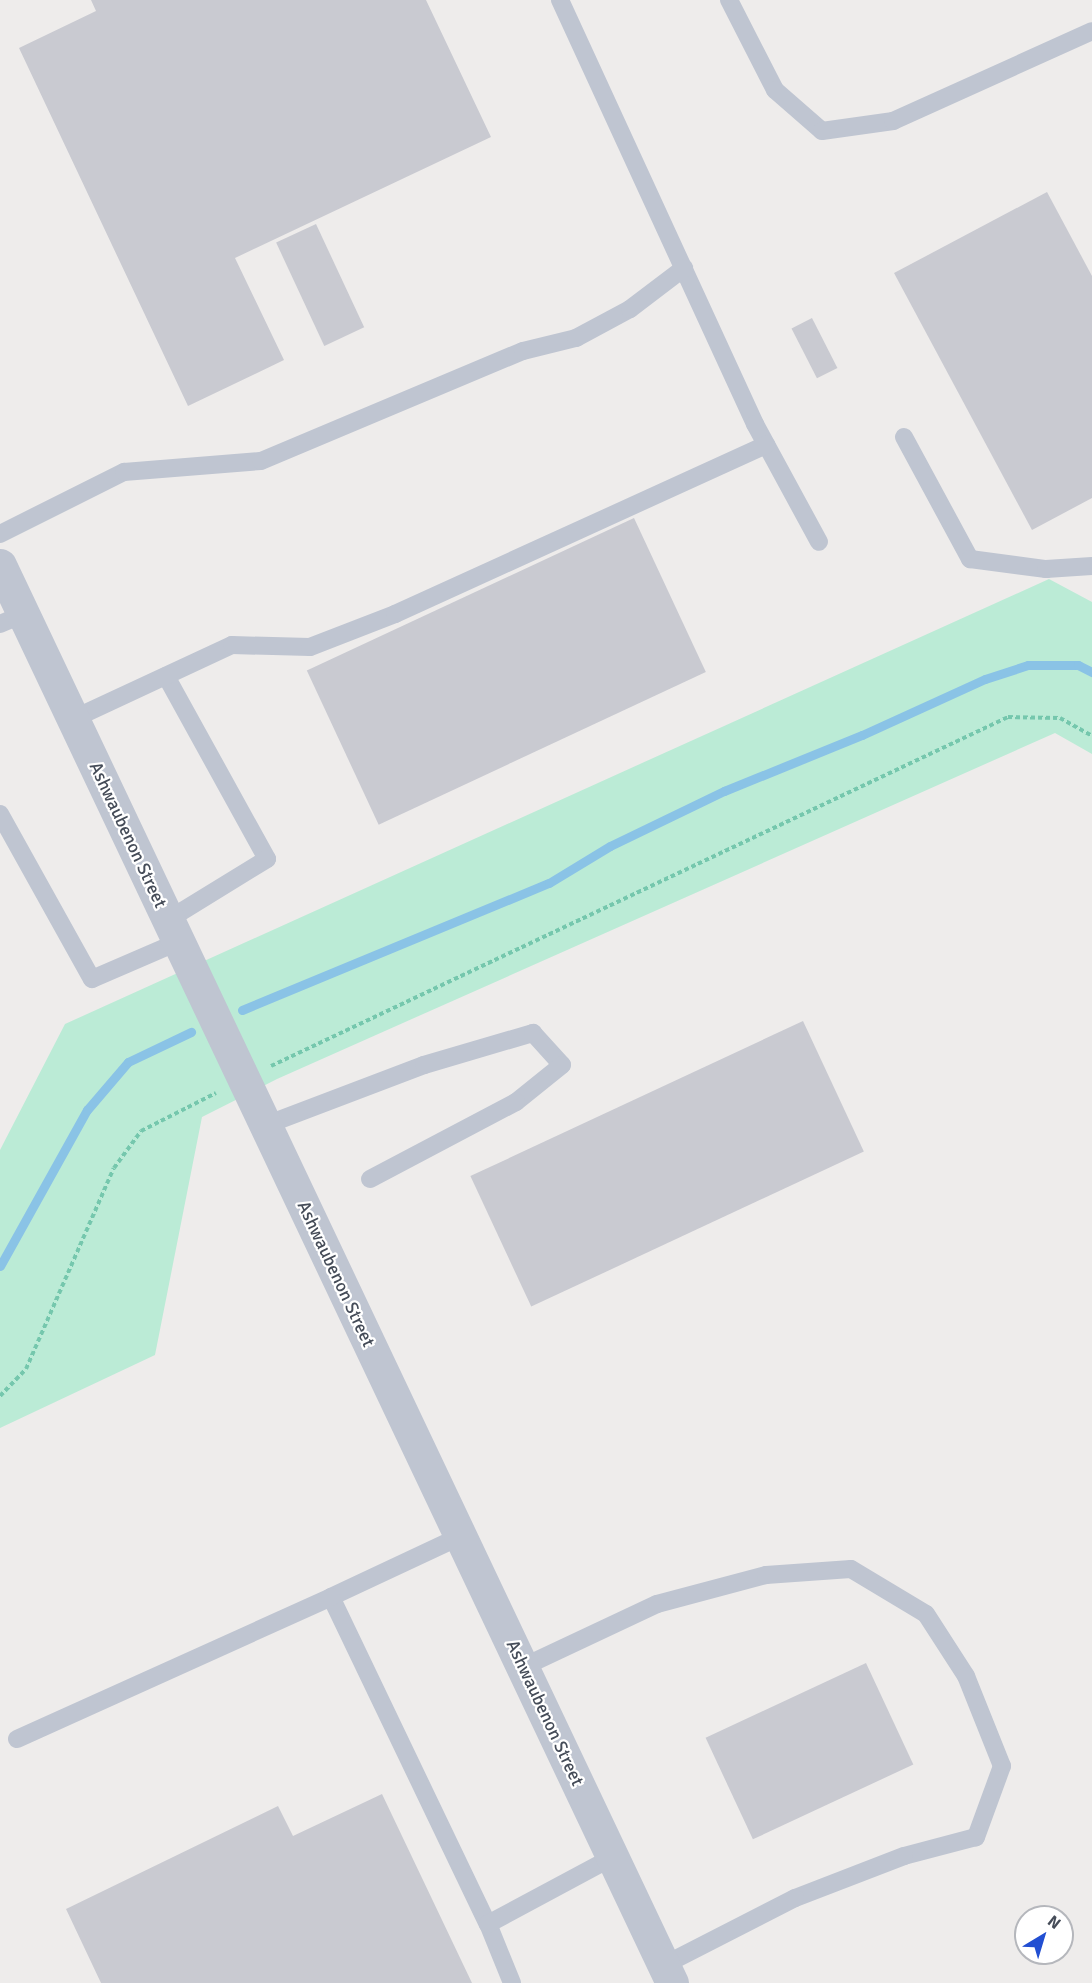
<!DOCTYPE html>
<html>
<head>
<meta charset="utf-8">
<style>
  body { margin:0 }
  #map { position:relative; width:1092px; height:1983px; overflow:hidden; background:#eeeceb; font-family:Signika,sans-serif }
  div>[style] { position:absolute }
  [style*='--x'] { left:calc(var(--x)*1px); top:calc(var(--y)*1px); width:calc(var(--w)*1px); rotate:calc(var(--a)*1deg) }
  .green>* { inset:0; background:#bbebd6 }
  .stream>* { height:9px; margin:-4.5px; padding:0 4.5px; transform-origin:4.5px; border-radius:4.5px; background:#8ac3e6 }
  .building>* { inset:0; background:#c9cad1; transform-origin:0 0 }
  .path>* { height:4px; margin-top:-2px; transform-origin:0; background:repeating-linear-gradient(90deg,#75c7ad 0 4.5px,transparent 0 7.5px) }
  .lane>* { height:18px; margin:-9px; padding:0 9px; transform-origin:9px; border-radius:9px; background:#bfc5d1 }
  .street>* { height:33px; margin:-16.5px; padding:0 16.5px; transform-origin:16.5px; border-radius:16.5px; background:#bfc5d1 }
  span { translate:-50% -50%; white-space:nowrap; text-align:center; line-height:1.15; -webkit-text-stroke:4.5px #fff; paint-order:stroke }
  .street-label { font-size:18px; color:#454c58 }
  .north { position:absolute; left:1014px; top:1905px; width:60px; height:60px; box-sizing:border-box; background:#fff; border:2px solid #b5b7bc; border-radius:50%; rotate:38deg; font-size:16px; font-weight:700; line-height:24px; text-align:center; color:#454c58 }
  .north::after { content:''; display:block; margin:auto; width:21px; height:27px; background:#224fd2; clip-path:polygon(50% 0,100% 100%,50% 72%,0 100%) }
</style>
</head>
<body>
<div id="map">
  <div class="green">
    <i style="clip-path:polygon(1049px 579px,1092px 602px,1092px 754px,1055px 733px,277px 1079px,202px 1117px,155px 1355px,0 1428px,0 1150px,65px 1024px)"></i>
  </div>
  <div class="stream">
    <i style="--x:242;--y:1010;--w:332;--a:-22.5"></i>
    <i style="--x:549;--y:883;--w:71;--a:-31.2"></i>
    <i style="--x:610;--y:846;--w:127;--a:-25.8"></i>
    <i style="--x:724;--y:791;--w:149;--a:-22.1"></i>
    <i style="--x:862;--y:735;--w:135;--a:-24.5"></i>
    <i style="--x:985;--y:679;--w:45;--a:-18"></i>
    <i style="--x:1028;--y:665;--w:50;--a:0"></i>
    <i style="--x:1078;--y:665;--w:16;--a:27"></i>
    <i style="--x:0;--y:1266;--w:179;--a:-60.9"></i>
    <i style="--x:87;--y:1110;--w:63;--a:-49.5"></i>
    <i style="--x:128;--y:1062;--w:70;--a:-25.5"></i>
  </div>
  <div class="building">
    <i style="clip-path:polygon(91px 0,426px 0,491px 137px,235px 258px,284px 360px,188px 406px,19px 48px,96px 11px)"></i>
    <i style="clip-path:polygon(1047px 192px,1092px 276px,1092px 498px,1032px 530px,894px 273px)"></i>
    <i style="left:316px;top:224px;width:114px;height:44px;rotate:65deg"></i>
    <i style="left:812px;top:318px;width:56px;height:23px;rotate:63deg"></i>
    <i style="left:634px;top:518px;width:170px;height:361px;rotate:65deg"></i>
    <i style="left:803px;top:1021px;width:144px;height:367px;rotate:65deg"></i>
    <i style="left:866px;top:1663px;width:112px;height:177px;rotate:65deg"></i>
    <i style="clip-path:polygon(382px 1794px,472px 1983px,101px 1983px,66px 1909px,278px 1806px,293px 1836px)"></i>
  </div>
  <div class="path">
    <i style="--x:271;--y:1066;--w:815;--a:-25.34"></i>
    <i style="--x:1008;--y:717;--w:52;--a:1.1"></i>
    <i style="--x:1060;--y:718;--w:37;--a:29"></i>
    <i style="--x:0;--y:1396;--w:37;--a:-46"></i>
    <i style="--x:26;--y:1369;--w:219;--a:-66.4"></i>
    <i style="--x:114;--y:1168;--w:46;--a:-53.9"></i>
    <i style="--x:141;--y:1131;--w:84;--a:-26.9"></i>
  </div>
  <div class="lane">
    <i style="--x:560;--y:0;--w:467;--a:65.3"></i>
    <i style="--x:755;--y:424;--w:134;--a:61.5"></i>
    <i style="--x:729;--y:0;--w:101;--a:62.9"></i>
    <i style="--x:775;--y:90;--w:62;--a:41.1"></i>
    <i style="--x:822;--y:131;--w:72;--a:-8"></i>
    <i style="--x:893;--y:121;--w:218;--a:-24.3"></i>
    <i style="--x:904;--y:437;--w:139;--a:61.6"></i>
    <i style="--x:970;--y:559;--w:77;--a:7.5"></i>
    <i style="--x:1046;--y:569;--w:46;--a:-3.7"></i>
    <i style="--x:0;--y:534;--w:139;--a:-26.6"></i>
    <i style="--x:124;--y:472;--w:137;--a:-4.6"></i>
    <i style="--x:261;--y:461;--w:284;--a:-22.8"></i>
    <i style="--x:523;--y:351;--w:55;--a:-13.8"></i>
    <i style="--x:576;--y:338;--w:61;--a:-28.2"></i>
    <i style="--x:630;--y:309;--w:68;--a:-37.2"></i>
    <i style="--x:0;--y:624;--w:25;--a:-23"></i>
    <i style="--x:166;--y:676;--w:209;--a:61.1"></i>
    <i style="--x:267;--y:859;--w:116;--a:148.4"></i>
    <i style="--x:73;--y:719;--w:175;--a:-25"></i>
    <i style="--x:232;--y:645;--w:78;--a:1.5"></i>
    <i style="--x:310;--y:647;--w:91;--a:-21.2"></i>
    <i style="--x:395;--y:614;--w:408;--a:-24.5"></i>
    <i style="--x:0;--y:814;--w:189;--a:60.9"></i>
    <i style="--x:92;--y:979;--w:94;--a:-23.3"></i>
    <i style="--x:266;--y:1125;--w:169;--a:-20.8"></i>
    <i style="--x:424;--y:1065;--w:114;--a:-16.4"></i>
    <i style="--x:533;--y:1033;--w:43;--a:47.8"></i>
    <i style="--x:562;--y:1065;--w:59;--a:141.2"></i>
    <i style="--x:516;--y:1102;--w:165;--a:152.2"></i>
    <i style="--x:461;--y:1536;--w:144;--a:154.9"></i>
    <i style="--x:331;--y:1597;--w:363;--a:64.4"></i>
    <i style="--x:523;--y:1667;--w:148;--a:-25.2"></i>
    <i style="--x:657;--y:1604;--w:113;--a:-14.9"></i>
    <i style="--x:766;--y:1575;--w:85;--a:-4"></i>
    <i style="--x:851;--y:1569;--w:87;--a:31"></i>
    <i style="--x:926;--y:1614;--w:74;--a:57.2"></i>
    <i style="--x:966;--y:1676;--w:97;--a:68.2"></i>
    <i style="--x:1002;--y:1766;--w:76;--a:110.1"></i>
    <i style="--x:976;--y:1837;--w:74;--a:165.2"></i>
    <i style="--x:904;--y:1856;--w:117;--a:158.9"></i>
    <i style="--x:795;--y:1898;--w:147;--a:152.9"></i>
    <i style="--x:17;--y:1739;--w:345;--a:-24.3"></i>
    <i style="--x:512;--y:1983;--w:64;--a:-112.1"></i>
    <i style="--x:488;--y:1924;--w:142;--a:-28.2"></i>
  </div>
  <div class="street">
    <i style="--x:0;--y:565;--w:1569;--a:64.64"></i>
  </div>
  <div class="street-label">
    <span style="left:128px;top:835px;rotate:65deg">Ashwaubenon Street</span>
    <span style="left:336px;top:1274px;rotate:65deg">Ashwaubenon Street</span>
    <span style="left:545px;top:1713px;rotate:65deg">Ashwaubenon Street</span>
  </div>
  <div class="north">N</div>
</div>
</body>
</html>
